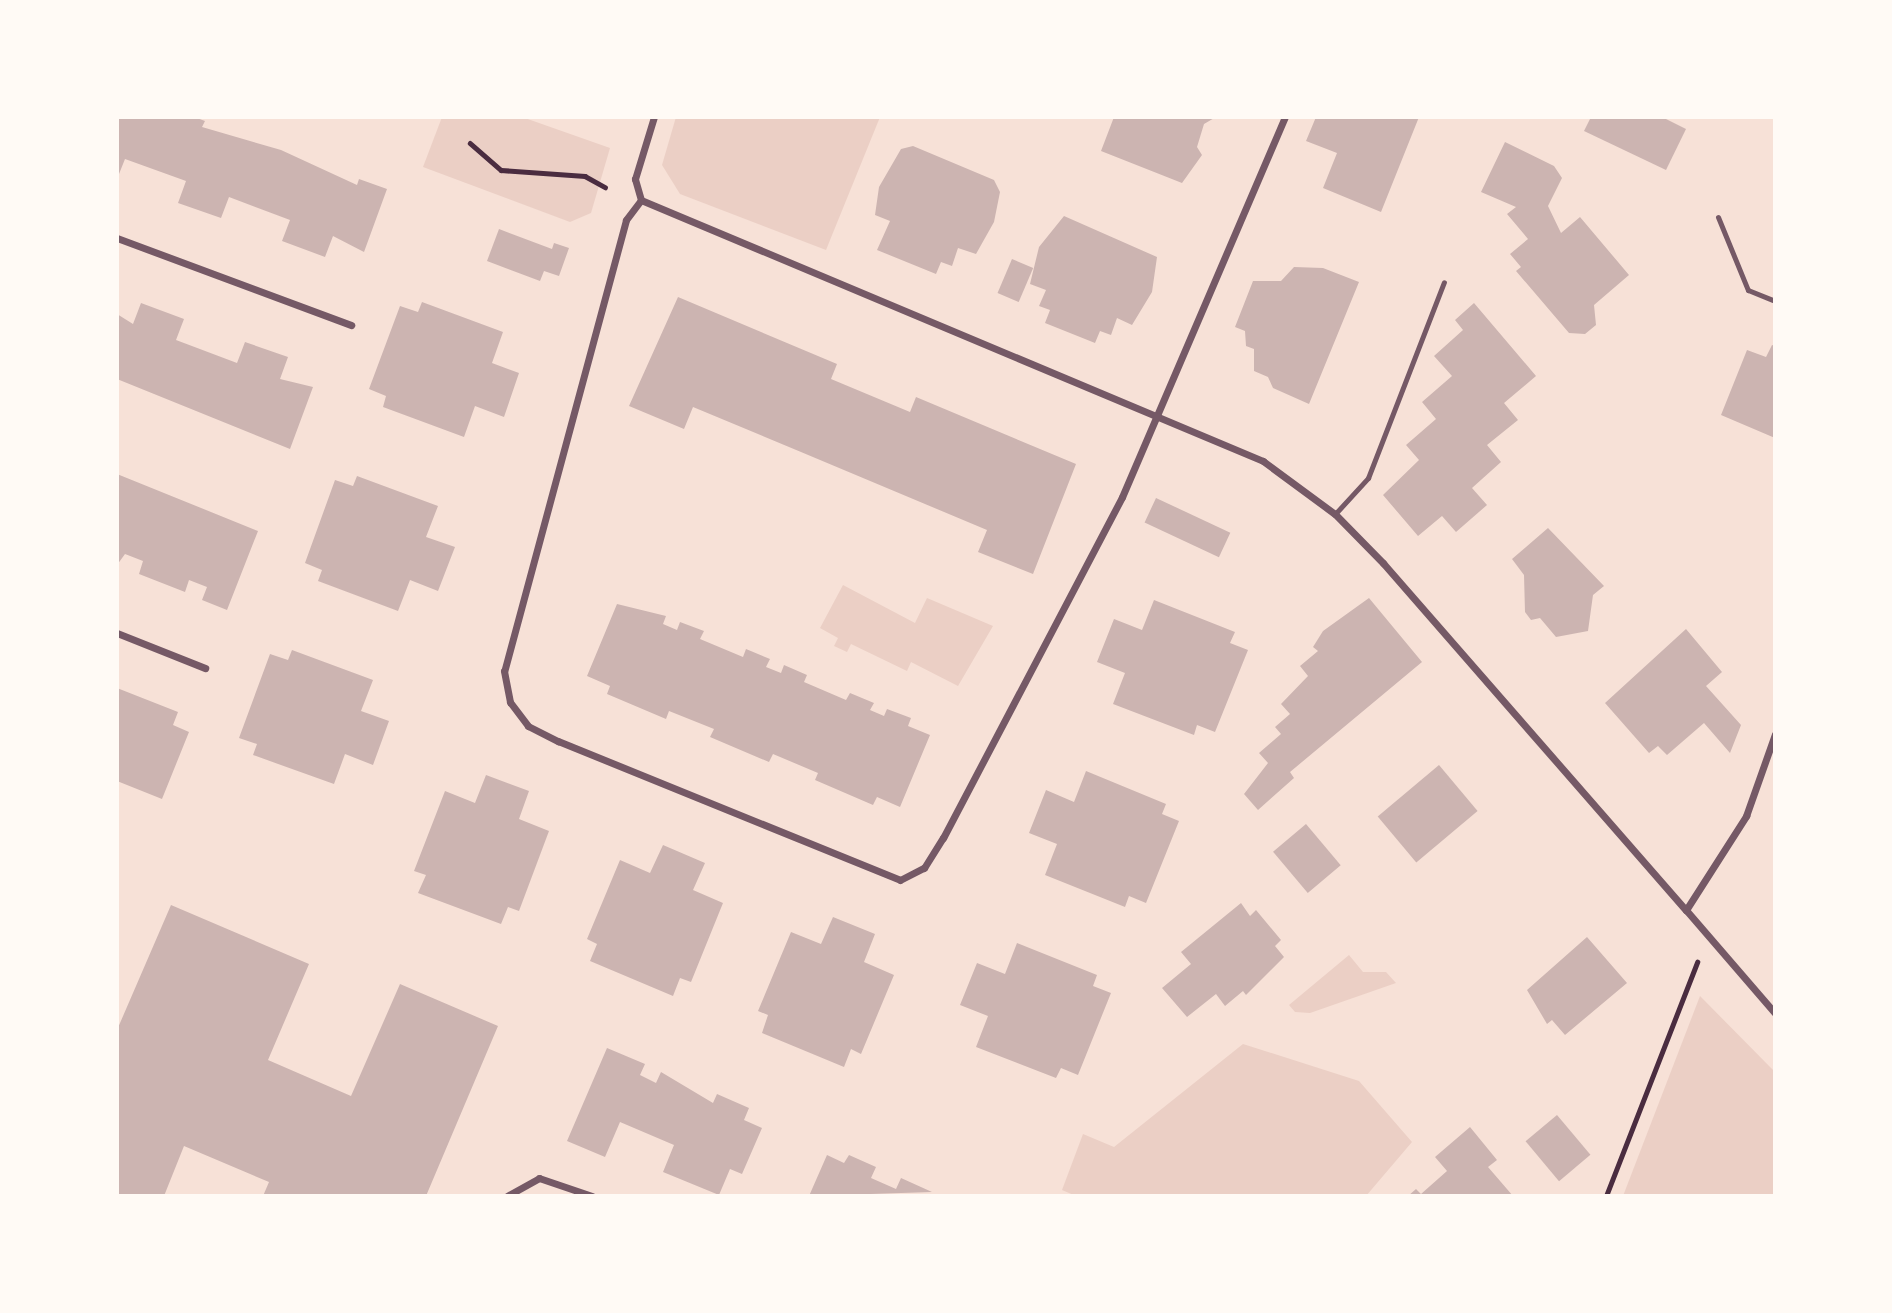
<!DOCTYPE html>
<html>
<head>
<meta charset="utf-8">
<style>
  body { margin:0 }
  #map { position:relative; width:1892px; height:1313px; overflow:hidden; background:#f7e1d7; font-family:Poppins,sans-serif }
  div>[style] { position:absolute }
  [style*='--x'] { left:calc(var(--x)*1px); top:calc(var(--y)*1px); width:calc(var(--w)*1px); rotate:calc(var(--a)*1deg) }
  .green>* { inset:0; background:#ebcfc5 }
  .building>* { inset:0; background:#ccb4b1; transform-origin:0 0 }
  .path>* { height:4.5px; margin:-2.25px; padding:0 2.25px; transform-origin:2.25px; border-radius:2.25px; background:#4a2c40 }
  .service>* { height:5px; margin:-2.5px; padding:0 2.5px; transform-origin:2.5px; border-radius:2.5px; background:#755966 }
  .minor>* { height:7px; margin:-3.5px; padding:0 3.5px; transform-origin:3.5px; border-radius:3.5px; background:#755966 }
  span { translate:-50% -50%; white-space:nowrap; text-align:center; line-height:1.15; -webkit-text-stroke:7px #fffaf5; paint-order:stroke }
  .frame { position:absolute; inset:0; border:119px solid #fffaf5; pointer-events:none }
</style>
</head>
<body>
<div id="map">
  <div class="green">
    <i style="clip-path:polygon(442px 117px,522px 117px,610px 148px,591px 213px,570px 222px,423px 167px)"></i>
    <i style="clip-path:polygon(676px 117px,880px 117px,826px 250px,680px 194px,662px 165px)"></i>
    <i style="clip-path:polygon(843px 585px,915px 623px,927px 598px,993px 626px,958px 686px,911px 662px,907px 671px,851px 644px,847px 652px,834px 646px,838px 638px,820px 628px)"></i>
    <i style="clip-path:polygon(1349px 955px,1363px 972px,1386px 972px,1396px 983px,1310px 1013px,1295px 1012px,1289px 1005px)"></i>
    <i style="clip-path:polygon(1700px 996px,1775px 1072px,1775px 1196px,1623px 1196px)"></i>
    <i style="clip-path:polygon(1243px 1044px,1359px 1081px,1412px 1142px,1366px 1196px,1076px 1196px,1062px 1190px,1083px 1134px,1114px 1147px)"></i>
  </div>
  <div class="building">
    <i style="clip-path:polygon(117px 117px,194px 117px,205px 121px,202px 127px,281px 150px,357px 185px,359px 179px,387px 189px,364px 252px,333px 236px,325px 257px,282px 241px,290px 220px,229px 197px,221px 218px,178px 203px,186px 181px,125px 159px,117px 179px)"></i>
    <i style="clip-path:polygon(1114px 117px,1216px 117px,1204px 124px,1197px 147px,1202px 155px,1182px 183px,1101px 151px)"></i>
    <i style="clip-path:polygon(1316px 117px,1419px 117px,1381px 212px,1323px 188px,1337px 153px,1306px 141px)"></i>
    <i style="clip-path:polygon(1591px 117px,1662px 117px,1686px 129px,1666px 170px,1584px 131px)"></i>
    <i style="clip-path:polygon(1505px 142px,1554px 166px,1562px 178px,1548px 206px,1561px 233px,1580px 217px,1629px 275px,1594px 305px,1596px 325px,1585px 334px,1569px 333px,1516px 271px,1521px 267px,1510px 254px,1528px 239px,1507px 214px,1516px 207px,1481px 192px)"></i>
    <i style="clip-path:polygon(913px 146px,994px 180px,1000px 192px,994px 222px,976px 254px,958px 248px,952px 266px,941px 262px,936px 274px,877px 250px,890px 221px,875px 215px,879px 187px,901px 149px)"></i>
    <i style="clip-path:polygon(1064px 216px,1157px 257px,1152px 292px,1132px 325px,1117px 318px,1111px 335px,1100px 331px,1095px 343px,1045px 323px,1050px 310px,1039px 306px,1046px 290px,1030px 284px,1039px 247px)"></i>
    <i style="clip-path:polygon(499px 229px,552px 249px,554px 243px,569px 248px,559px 276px,544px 271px,540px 281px,487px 261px)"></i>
    <i style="left:1012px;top:259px;width:23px;height:37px;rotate:23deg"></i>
    <i style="clip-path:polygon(1294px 267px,1323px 268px,1359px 282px,1309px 404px,1273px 388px,1268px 377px,1254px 371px,1254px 349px,1246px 346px,1245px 331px,1235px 327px,1253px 281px,1281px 281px)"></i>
    <i style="clip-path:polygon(678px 297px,837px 364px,831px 379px,910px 412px,916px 397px,1076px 464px,1033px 574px,978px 552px,987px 530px,801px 452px,693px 407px,684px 429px,629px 406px)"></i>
    <i style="clip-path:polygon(422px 302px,503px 332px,492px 363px,519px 373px,504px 417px,475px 406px,464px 437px,383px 407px,386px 396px,369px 389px,400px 306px,418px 312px)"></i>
    <i style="clip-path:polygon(141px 303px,184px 319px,176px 340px,237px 363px,245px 342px,288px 357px,280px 379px,313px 387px,290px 449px,117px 379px,117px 314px,133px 324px)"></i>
    <i style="clip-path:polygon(1474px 303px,1536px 376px,1504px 403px,1518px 420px,1487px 445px,1501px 462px,1472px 488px,1487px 505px,1456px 532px,1442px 516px,1418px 536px,1383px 495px,1419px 460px,1406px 445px,1436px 419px,1422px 402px,1452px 376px,1434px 356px,1463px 330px,1455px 320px)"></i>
    <i style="clip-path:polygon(1772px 345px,1775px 346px,1775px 438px,1721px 415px,1747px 350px,1766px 357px)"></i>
    <i style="clip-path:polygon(117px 474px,258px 531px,227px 610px,202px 600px,207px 587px,189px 580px,185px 592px,139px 574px,143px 561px,125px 554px,117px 565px)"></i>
    <i style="clip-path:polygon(357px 476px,438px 506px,426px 537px,455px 547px,438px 591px,410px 580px,398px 611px,318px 581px,322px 570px,305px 563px,335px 480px,353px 486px)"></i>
    <i style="left:1156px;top:498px;width:82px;height:27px;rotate:25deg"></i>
    <i style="clip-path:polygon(1548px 528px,1604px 586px,1593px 595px,1588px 631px,1556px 637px,1540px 618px,1531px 620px,1525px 612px,1524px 575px,1512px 559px)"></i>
    <i style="clip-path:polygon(1369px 598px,1422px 662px,1290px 772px,1294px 778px,1258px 810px,1244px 794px,1268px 763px,1259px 753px,1281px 734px,1275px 727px,1290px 714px,1281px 704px,1308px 676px,1300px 666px,1318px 651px,1313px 647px,1323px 631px)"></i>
    <i style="clip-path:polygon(1154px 600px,1235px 632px,1230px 643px,1248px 650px,1215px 732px,1197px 725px,1194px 735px,1113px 704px,1125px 673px,1097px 662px,1114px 619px,1142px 630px)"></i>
    <i style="clip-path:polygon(617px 604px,666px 616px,663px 624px,677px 630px,680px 622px,704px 631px,700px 639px,743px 657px,746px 649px,770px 659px,766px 667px,781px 673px,784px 665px,807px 675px,804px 682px,846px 700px,850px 693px,874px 703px,870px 710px,884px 716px,887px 709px,911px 718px,908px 726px,930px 735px,900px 807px,877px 797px,873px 805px,815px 780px,818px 773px,773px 754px,769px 762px,710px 737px,714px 729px,669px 711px,666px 719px,607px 694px,610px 686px,587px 676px)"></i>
    <i style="clip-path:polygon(1686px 629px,1722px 672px,1706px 686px,1741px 725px,1730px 753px,1704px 723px,1667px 755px,1658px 746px,1649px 753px,1605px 703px)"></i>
    <i style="clip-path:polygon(292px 650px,373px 680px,361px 711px,389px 721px,373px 765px,345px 754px,334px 784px,253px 755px,257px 744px,239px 738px,270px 654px,288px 660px)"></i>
    <i style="clip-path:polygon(117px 688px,178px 712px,173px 725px,189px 732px,162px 799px,117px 781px)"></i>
    <i style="left:1439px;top:765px;width:60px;height:80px;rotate:50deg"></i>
    <i style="clip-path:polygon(1086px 771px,1166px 804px,1162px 814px,1179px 821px,1146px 903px,1129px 896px,1125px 907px,1045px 875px,1057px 844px,1029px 833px,1046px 790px,1074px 802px)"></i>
    <i style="clip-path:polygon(486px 775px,529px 791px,519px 819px,549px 831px,519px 911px,508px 907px,501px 924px,418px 893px,426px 875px,414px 871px,445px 791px,475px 803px)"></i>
    <i style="left:1306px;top:824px;width:54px;height:43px;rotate:50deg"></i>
    <i style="clip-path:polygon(663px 845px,705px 863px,693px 890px,723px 903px,691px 982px,680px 978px,673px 996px,590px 961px,597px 944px,587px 939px,620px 860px,650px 873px)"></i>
    <i style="clip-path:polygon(1241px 903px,1250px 916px,1256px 910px,1281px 940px,1275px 946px,1284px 957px,1246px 995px,1243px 991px,1225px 1006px,1216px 994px,1187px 1017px,1162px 988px,1191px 964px,1181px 952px)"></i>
    <i style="clip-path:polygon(171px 905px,309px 964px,268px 1060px,351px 1096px,400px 984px,498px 1026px,426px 1196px,263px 1196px,269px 1182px,184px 1146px,164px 1196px,117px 1196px,117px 1030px)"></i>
    <i style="clip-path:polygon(833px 917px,875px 934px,864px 962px,894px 975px,861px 1054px,851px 1049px,844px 1067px,762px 1033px,768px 1015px,758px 1011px,791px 932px,821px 944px)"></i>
    <i style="clip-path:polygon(1587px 937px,1627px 983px,1565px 1035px,1552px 1020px,1547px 1024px,1527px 990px)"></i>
    <i style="clip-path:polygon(1017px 943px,1097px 975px,1093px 986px,1111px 993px,1078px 1075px,1061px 1068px,1056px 1078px,976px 1047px,988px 1016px,960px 1005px,977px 963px,1005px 974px)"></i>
    <i style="clip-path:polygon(607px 1048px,645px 1064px,640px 1075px,656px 1083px,661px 1072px,713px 1103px,717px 1094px,749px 1108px,744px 1120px,762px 1128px,742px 1174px,730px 1169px,719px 1195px,663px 1172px,674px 1145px,620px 1122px,605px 1157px,567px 1141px)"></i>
    <i style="left:1557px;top:1115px;width:52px;height:41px;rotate:50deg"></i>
    <i style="clip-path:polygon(1470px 1127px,1497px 1160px,1488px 1167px,1513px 1196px,1408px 1196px,1416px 1189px,1421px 1194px,1447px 1171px,1435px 1157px)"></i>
    <i style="clip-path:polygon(827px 1155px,844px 1163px,849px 1155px,876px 1167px,871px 1178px,896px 1189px,901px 1178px,932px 1192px,809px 1196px)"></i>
  </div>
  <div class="path">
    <i style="--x:470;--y:143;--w:41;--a:41.1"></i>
    <i style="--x:501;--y:170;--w:84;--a:4.1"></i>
    <i style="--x:585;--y:176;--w:23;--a:29"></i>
    <i style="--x:1606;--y:1196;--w:251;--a:-68.7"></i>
  </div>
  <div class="service">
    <i style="--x:1718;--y:217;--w:79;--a:67.7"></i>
    <i style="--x:1748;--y:290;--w:29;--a:22"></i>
    <i style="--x:1335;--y:514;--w:49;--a:-47.5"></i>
    <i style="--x:1368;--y:478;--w:210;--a:-68.8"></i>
  </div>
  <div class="minor">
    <i style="--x:641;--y:200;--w:25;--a:127"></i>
    <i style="--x:626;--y:220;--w:467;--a:105.1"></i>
    <i style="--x:504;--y:671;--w:32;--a:79"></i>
    <i style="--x:510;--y:702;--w:30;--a:53"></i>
    <i style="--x:528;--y:726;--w:34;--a:27"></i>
    <i style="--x:558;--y:741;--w:369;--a:22.1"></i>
    <i style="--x:900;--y:880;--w:27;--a:-27"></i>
    <i style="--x:924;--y:868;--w:36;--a:-58"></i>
    <i style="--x:943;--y:838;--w:385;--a:-62.3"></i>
    <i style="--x:1122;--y:497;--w:413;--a:-66.8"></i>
    <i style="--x:641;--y:200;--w:675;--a:22.76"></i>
    <i style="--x:1263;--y:461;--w:89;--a:36.4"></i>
    <i style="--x:1335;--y:514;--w:69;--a:45.6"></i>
    <i style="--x:1383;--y:563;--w:461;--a:48.9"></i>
    <i style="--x:1686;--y:910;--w:112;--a:-57.4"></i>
    <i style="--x:1746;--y:816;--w:87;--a:-70.5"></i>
    <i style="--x:641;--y:200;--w:22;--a:-106"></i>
    <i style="--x:635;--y:179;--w:65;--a:-73"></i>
    <i style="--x:117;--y:238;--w:250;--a:20.4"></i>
    <i style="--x:117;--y:633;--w:95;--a:21.7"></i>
    <i style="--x:1686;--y:910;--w:136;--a:49.2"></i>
    <i style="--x:507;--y:1196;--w:37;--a:-29"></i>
    <i style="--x:539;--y:1178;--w:56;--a:18.8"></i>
  </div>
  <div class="frame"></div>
</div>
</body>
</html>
